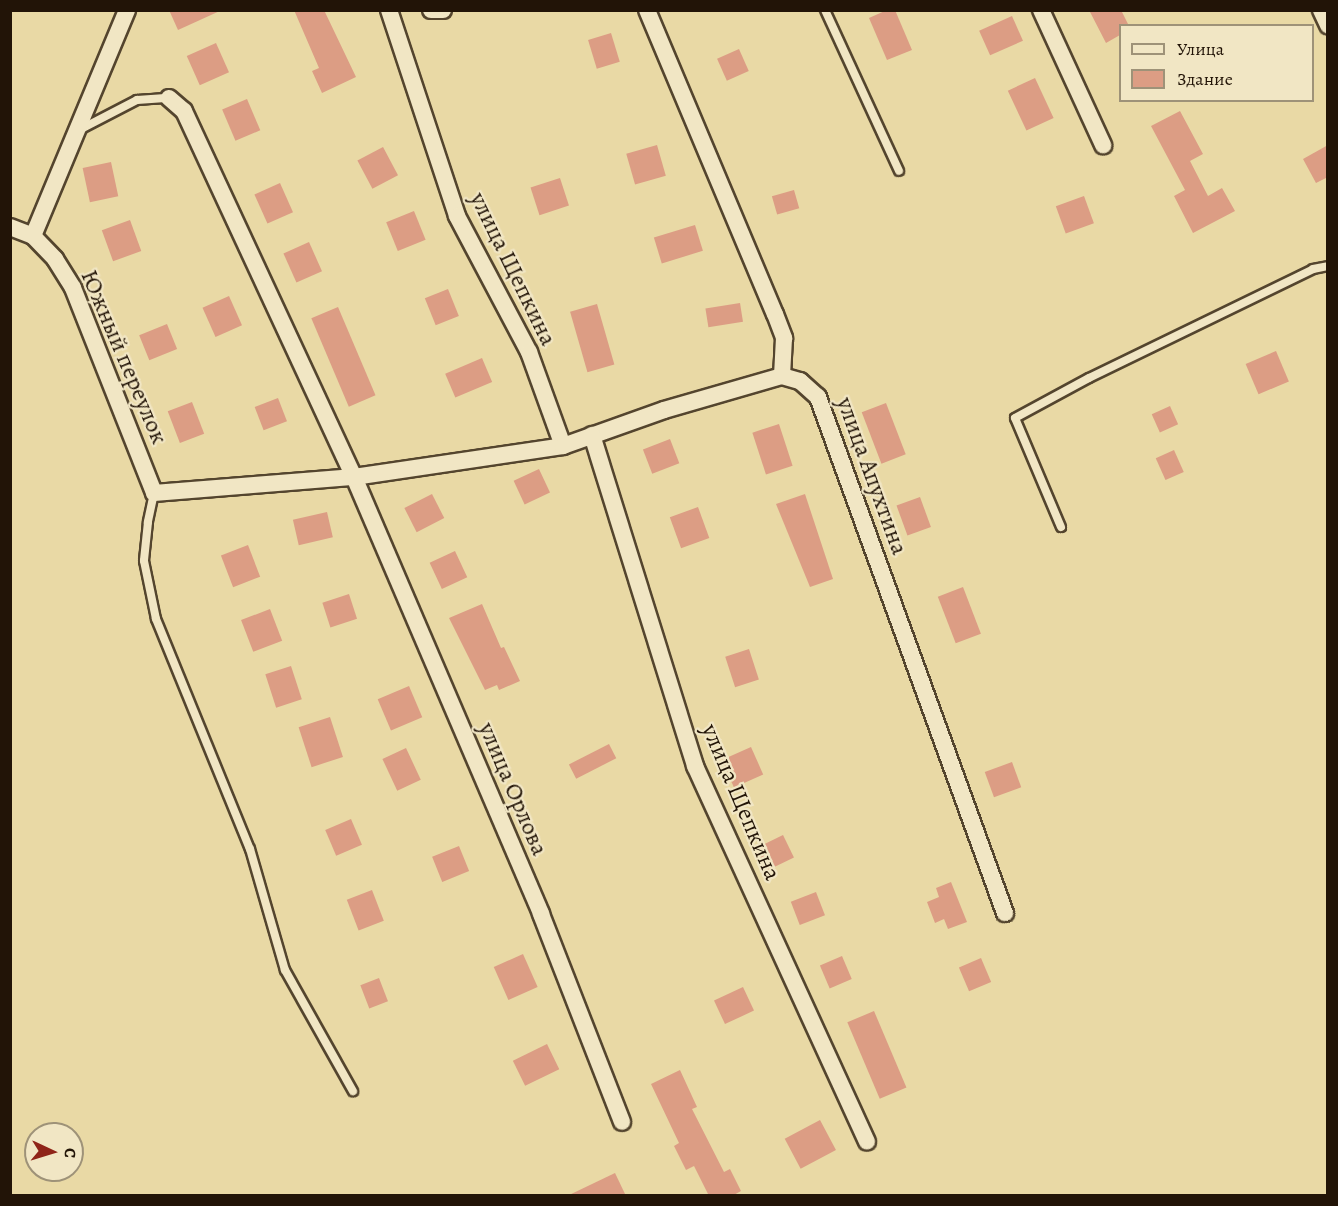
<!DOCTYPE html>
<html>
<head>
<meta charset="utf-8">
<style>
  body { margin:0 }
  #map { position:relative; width:1338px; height:1206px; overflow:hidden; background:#e9d9a5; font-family:Alegreya,serif }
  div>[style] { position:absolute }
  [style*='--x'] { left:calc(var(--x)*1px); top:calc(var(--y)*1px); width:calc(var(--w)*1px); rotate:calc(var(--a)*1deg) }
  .building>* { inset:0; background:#dc9d84; transform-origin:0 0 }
  .roads { filter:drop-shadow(2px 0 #54452e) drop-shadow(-2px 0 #54452e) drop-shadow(0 2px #54452e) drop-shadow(0 -2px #54452e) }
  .service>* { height:8px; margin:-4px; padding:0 4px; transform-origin:4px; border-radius:4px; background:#f1e6c4 }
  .minor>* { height:16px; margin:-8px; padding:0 8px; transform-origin:8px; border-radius:8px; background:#f1e6c4 }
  span { translate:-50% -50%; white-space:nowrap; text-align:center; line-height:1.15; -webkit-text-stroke:4.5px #f1e6c4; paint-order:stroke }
  .street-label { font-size:24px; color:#221407 }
  .frame { position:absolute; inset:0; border:12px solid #221407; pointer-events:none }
  .legend { position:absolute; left:1119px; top:24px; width:195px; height:78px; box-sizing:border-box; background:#f1e6c4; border:2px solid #9e9278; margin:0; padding:8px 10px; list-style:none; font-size:18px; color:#221407 }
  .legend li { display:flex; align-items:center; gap:12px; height:30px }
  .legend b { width:30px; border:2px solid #9e9278 }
  .north { position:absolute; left:24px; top:1122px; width:60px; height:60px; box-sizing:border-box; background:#f1e6c4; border:2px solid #9e9278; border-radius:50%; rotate:94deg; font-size:16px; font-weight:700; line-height:24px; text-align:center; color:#221407 }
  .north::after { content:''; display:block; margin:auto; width:21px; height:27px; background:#8f2418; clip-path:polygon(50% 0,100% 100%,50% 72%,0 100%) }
</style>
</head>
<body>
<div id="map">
  <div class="building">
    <i style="clip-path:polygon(169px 10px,222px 10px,178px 30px)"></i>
    <i style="clip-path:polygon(294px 10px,324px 10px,356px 77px,322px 93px,312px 71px,319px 68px)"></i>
    <i style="clip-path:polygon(887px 10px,895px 10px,912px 50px,887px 60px,869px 18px)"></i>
    <i style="clip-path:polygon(1089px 10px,1121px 10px,1129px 26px,1120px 26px,1120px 35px,1106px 43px)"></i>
    <i style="left:1012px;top:16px;width:27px;height:36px;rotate:66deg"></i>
    <i style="left:611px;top:33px;width:30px;height:24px;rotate:73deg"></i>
    <i style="left:216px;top:43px;width:32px;height:32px;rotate:66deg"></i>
    <i style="left:739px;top:49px;width:24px;height:24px;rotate:66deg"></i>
    <i style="left:1035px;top:78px;width:44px;height:30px;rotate:65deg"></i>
    <i style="left:247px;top:99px;width:34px;height:27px;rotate:67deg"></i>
    <i style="clip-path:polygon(1180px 111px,1203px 154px,1190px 161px,1208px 196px,1222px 188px,1235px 211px,1193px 233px,1174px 196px,1185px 190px,1151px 126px)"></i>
    <i style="left:657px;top:145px;width:32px;height:32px;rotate:74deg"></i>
    <i style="clip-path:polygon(1328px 145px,1328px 177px,1316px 183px,1303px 159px)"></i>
    <i style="left:383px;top:147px;width:32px;height:29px;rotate:62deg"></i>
    <i style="left:111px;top:162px;width:35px;height:29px;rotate:78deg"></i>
    <i style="left:560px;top:178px;width:29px;height:31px;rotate:72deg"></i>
    <i style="left:280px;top:183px;width:32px;height:28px;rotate:66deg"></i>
    <i style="left:794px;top:190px;width:19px;height:23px;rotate:74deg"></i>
    <i style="left:1084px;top:196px;width:29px;height:30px;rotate:70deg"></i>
    <i style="left:414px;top:211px;width:31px;height:30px;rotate:68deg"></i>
    <i style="left:130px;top:220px;width:33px;height:30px;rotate:70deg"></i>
    <i style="left:695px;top:225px;width:27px;height:43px;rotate:73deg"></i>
    <i style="left:309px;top:242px;width:32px;height:28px;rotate:66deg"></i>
    <i style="left:448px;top:289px;width:29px;height:25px;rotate:68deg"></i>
    <i style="left:229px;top:296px;width:32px;height:29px;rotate:66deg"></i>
    <i style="left:740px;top:303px;width:19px;height:35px;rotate:81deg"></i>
    <i style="left:597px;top:304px;width:63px;height:28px;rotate:74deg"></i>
    <i style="left:338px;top:307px;width:96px;height:29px;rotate:67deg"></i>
    <i style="left:167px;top:324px;width:27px;height:30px;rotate:68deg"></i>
    <i style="left:1276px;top:351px;width:33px;height:33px;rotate:67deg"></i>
    <i style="left:482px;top:358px;width:26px;height:40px;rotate:67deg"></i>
    <i style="left:278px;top:398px;width:25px;height:25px;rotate:69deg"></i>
    <i style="left:192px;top:402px;width:34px;height:26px;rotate:69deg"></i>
    <i style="left:886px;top:403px;width:55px;height:26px;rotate:69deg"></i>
    <i style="left:1170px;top:406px;width:20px;height:20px;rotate:66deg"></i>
    <i style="left:779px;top:424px;width:44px;height:28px;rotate:72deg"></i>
    <i style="left:670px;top:439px;width:26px;height:29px;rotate:69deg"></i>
    <i style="left:1174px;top:450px;width:24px;height:20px;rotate:66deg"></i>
    <i style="left:539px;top:469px;width:26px;height:28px;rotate:65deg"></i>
    <i style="left:432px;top:494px;width:27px;height:31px;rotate:63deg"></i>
    <i style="clip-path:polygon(805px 494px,833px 579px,810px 587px,776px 504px)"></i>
    <i style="left:920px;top:497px;width:32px;height:25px;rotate:70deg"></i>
    <i style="left:698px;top:507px;width:33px;height:30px;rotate:70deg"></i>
    <i style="left:327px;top:512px;width:26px;height:35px;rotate:77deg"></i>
    <i style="left:248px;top:545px;width:34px;height:29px;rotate:69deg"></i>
    <i style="left:455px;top:551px;width:29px;height:28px;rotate:65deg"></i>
    <i style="left:963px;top:587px;width:50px;height:27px;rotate:69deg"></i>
    <i style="left:349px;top:594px;width:26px;height:28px;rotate:72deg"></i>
    <i style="clip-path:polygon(482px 604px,501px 648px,504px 647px,520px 681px,499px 690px,497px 685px,485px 690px,449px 618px)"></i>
    <i style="left:270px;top:609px;width:34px;height:31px;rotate:69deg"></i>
    <i style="left:749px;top:649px;width:32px;height:25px;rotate:72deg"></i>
    <i style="left:291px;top:666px;width:35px;height:27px;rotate:72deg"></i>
    <i style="left:409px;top:686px;width:34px;height:34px;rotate:67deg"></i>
    <i style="left:330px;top:717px;width:42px;height:33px;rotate:72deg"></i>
    <i style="left:609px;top:744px;width:16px;height:45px;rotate:63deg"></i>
    <i style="left:751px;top:747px;width:30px;height:32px;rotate:66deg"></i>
    <i style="left:406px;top:748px;width:35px;height:26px;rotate:65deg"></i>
    <i style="left:1012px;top:762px;width:27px;height:29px;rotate:70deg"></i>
    <i style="left:351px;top:819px;width:28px;height:28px;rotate:67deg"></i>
    <i style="left:783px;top:835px;width:25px;height:30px;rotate:64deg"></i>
    <i style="left:459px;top:846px;width:27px;height:29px;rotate:68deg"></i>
    <i style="clip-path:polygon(951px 882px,967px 922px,948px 929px,944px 919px,935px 923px,927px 902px,939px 897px,936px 888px)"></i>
    <i style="left:372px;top:890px;width:33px;height:27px;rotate:69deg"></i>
    <i style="left:816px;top:892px;width:25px;height:27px;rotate:69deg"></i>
    <i style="left:523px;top:954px;width:36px;height:32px;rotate:66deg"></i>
    <i style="left:842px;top:956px;width:25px;height:24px;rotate:67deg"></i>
    <i style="left:981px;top:958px;width:26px;height:24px;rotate:67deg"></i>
    <i style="left:379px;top:978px;width:25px;height:20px;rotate:69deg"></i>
    <i style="left:743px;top:987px;width:26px;height:32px;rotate:65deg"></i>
    <i style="left:874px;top:1011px;width:83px;height:29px;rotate:67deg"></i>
    <i style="left:547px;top:1044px;width:28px;height:38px;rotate:64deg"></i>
    <i style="clip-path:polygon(680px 1070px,697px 1107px,692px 1109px,724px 1172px,730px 1169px,741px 1191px,732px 1196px,709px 1196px,694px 1166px,686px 1170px,674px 1146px,679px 1143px,651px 1084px)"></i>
    <i style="left:820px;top:1120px;width:34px;height:40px;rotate:62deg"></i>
    <i style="clip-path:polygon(615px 1173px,626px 1196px,567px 1196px)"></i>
  </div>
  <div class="roads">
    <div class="service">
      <i style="--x:825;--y:10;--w:177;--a:65.3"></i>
      <i style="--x:81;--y:129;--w:63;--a:-27.4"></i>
      <i style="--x:137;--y:100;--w:32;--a:-4"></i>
      <i style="--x:154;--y:493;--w:30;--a:102"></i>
      <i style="--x:148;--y:522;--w:39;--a:96"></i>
      <i style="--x:144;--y:561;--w:59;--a:78.3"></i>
      <i style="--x:156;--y:619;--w:248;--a:67.8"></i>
      <i style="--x:250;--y:849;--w:126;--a:73.9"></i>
      <i style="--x:285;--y:970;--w:139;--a:60.7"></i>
      <i style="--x:1061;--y:527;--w:118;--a:-112.9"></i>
      <i style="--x:1015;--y:418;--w:84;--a:-28.4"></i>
      <i style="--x:1089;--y:378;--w:249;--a:-25.9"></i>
      <i style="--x:1313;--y:269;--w:15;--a:-11"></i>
    </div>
    <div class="minor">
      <i style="--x:389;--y:10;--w:217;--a:71.7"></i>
      <i style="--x:457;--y:216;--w:154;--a:62.1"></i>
      <i style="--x:529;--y:352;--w:100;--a:70.1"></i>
      <i style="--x:431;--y:10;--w:12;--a:0"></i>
      <i style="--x:647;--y:10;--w:330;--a:67.2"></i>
      <i style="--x:775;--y:314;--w:26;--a:69"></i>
      <i style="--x:784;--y:338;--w:38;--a:93"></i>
      <i style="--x:1041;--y:10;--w:149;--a:65.3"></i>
      <i style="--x:1321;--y:10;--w:17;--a:65"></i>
      <i style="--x:169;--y:98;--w:20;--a:41"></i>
      <i style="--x:184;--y:111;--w:404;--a:65.1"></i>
      <i style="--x:354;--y:477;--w:475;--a:66.8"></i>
      <i style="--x:541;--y:914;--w:223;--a:68.7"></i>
      <i style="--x:10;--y:227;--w:25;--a:21"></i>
      <i style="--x:33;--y:236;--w:32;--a:46"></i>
      <i style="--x:55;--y:259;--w:34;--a:58"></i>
      <i style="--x:73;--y:288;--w:220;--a:68.4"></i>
      <i style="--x:154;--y:493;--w:201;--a:-4.6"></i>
      <i style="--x:354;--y:477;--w:211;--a:-8.4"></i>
      <i style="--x:563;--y:446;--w:107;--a:-19.6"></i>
      <i style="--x:664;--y:410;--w:123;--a:-16.1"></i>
      <i style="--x:33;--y:236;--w:245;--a:-67.4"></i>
      <i style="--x:782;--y:376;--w:19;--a:16"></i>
      <i style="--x:800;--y:381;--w:24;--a:42"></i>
      <i style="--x:818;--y:397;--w:549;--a:70.08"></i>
      <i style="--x:592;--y:435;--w:347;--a:72.7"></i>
      <i style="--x:695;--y:766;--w:413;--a:65.4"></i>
    </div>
  </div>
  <div class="street-label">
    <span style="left:513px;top:269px;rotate:64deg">улица Щепкина</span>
    <span style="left:124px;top:357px;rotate:67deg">Южный переулок</span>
    <span style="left:872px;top:476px;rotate:70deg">улица Апухтина</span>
    <span style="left:513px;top:789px;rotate:67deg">улица Орлова</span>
    <span style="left:741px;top:802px;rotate:67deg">улица Щепкина</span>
  </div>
  <div class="frame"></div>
  <ul class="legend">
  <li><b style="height:8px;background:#f1e6c4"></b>Улица</li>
  <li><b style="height:16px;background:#dc9d84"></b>Здание</li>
  </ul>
  <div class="north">С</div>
</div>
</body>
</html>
